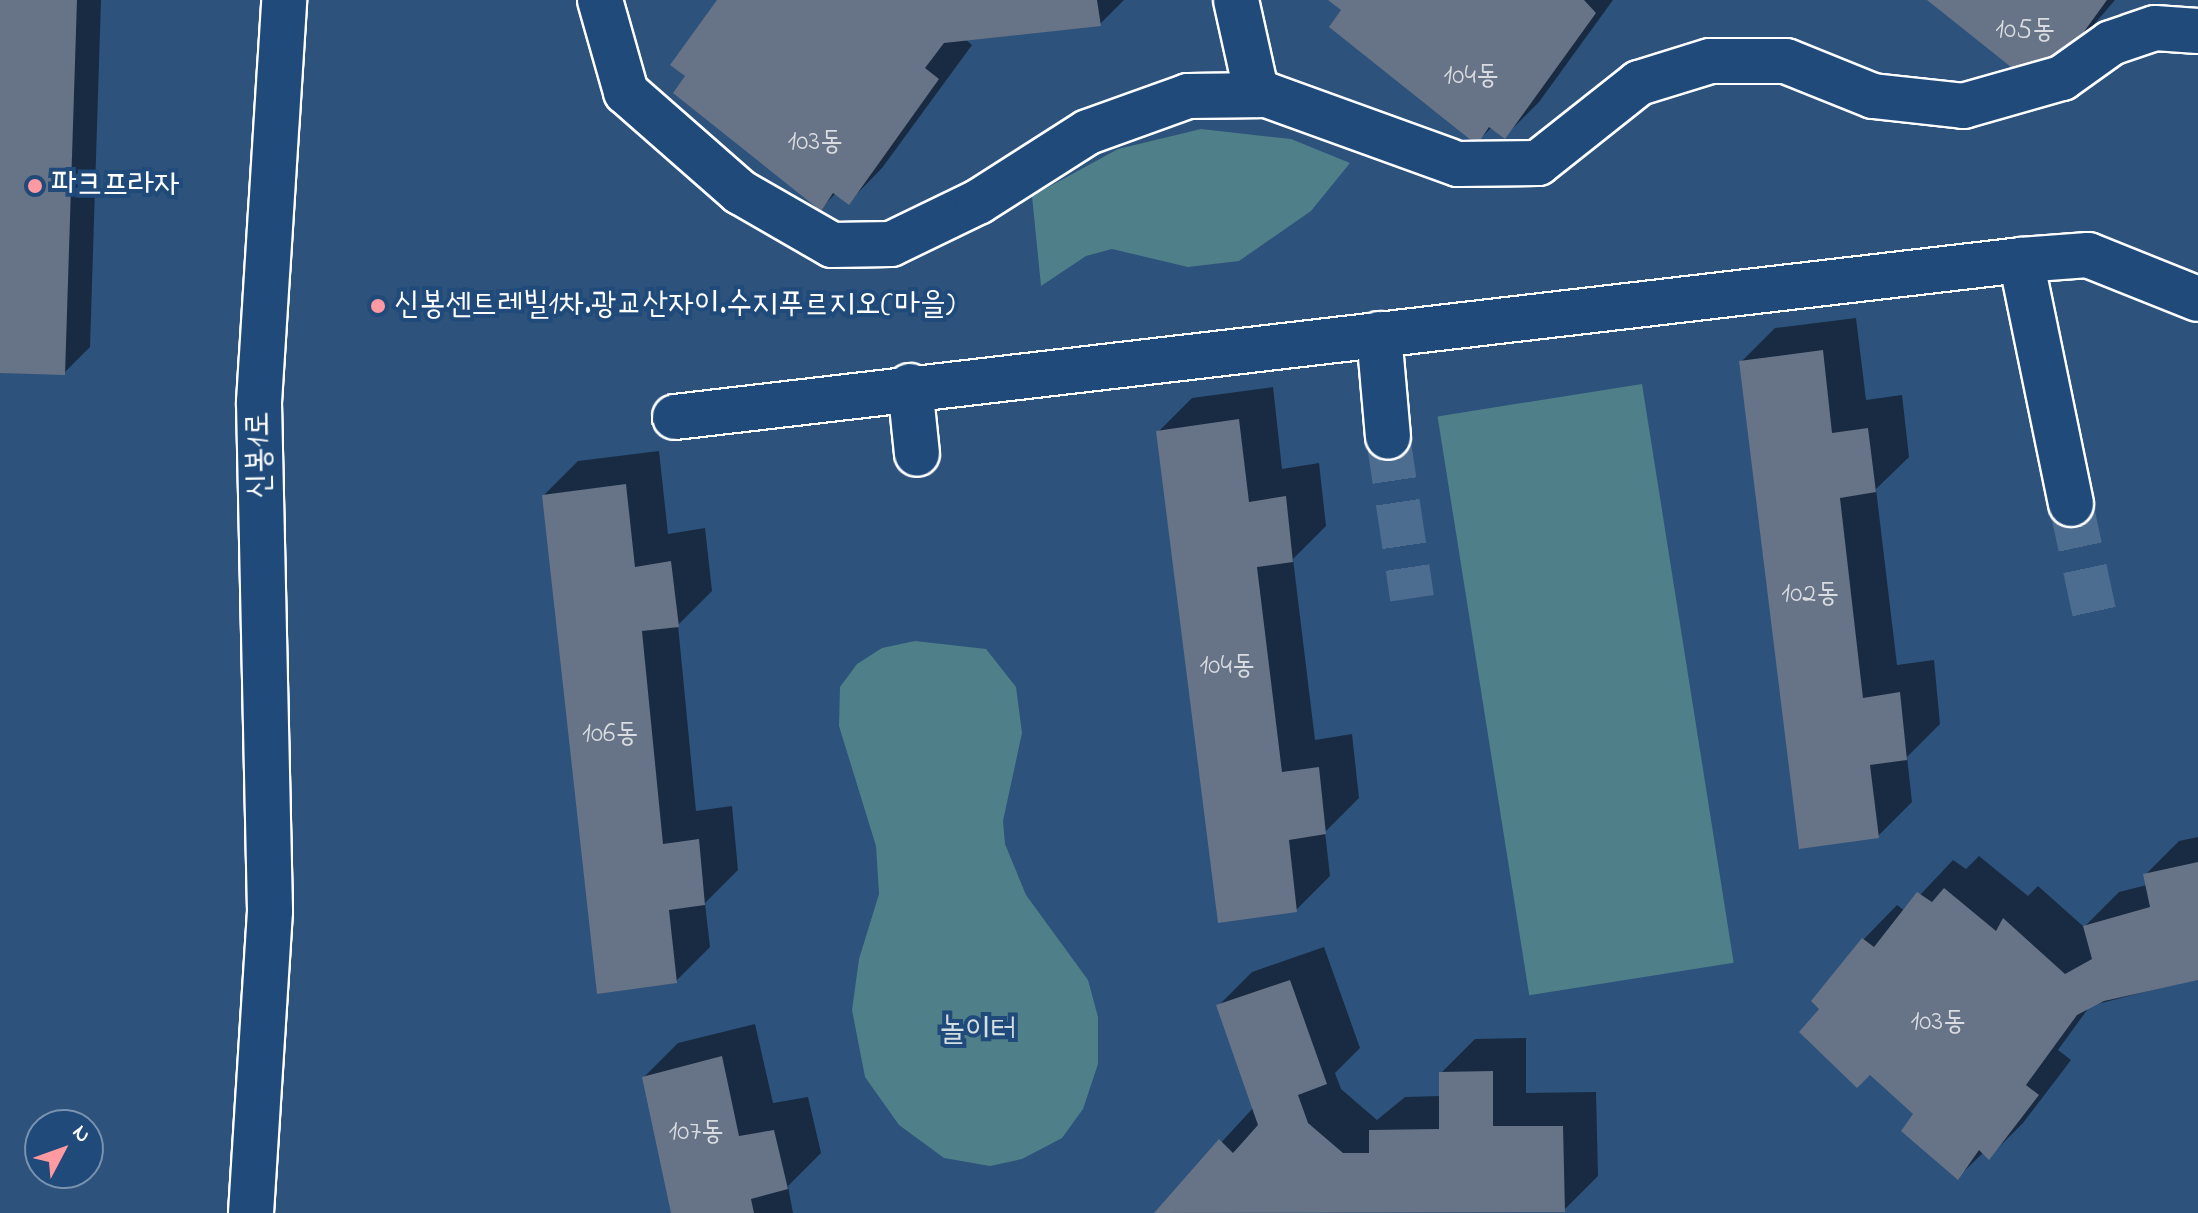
<!DOCTYPE html>
<html>
<head>
<meta charset="utf-8">
<style>
  body { margin:0 }
  #map { position:relative; width:2198px; height:1213px; overflow:hidden; background:#2d527c; font-family:"Indie Flower","Poor Story",sans-serif }
  div>[style] { position:absolute }
  [style*='--x'] { left:calc(var(--x)*1px); top:calc(var(--y)*1px); width:calc(var(--w)*1px); rotate:calc(var(--a)*1deg) }
  .green>* { inset:0; background:#4f7f89; transform-origin:0 0 }
  .shadow>* { inset:0; background:#0007 }
  .building>* { inset:0; background:#677386 }
  .minor-tunnel>* { height:44px; margin-top:-22px; transform-origin:0; background:repeating-linear-gradient(90deg,#4c6c90 0 44px,transparent 0 66px) }
  .roads { filter:drop-shadow(2px 0 #fff) drop-shadow(-2px 0 #fff) drop-shadow(0 2px #fff) drop-shadow(0 -2px #fff) }
  .minor>* { height:44px; margin:-22px; padding:0 22px; transform-origin:22px; border-radius:22px; background:#1f4a7a }
  .dots>* { width:22px; height:22px; translate:-50% -50%; box-sizing:border-box; border:4px solid #1f4a7a; border-radius:50% }
  span { translate:-50% -50%; white-space:nowrap; text-align:center; line-height:1.15; -webkit-text-stroke:8px #1f4a7a; paint-order:stroke }
  .number-label { font-size:28px; color:#d9dce1 }
  .number-label span { -webkit-text-stroke-width:0 }
  .poi-label { font-size:32px; color:#fff }
  .left { translate:0 -50%; text-align:left }
  .street-label { font-size:32px; color:#fff }
  .park-label { font-size:32px; color:#d3dfe2 }
  .north { position:absolute; left:24px; top:1109px; width:80px; height:80px; box-sizing:border-box; background:#1f4a7a; border:2px solid #7992af; border-radius:50%; rotate:49deg; font-size:22px; font-weight:700; line-height:32px; text-align:center; color:#fff }
  .north::after { content:''; display:block; margin:auto; width:28px; height:36px; background:#ff9aa2; clip-path:polygon(50% 0,100% 100%,50% 72%,0 100%) }
</style>
</head>
<body>
<div id="map">
  <div class="green">
    <i style="clip-path:polygon(1201px 129px,1291px 139px,1350px 163px,1311px 211px,1239px 261px,1188px 267px,1112px 249px,1086px 256px,1041px 286px,1032px 196px,1118px 149px)"></i>
    <i style="left:1642px;top:384px;width:586px;height:207px;rotate:81deg"></i>
    <i style="clip-path:polygon(915px 641px,986px 649px,1016px 687px,1022px 733px,1003px 821px,1005px 844px,1026px 895px,1088px 980px,1098px 1017px,1098px 1064px,1083px 1109px,1062px 1138px,1022px 1159px,990px 1166px,944px 1158px,899px 1125px,865px 1077px,852px 1010px,859px 959px,879px 894px,876px 846px,839px 726px,840px 687px,857px 664px,882px 648px)"></i>
  </div>
  <div class="shadow">
    <i style="clip-path:polygon(0 0,101px 0,90px 347px,64px 373px,0 371px)"></i>
    <i style="clip-path:polygon(719px 0,1124px 0,1100px 24px,965px 39px,972px 45px,882px 168px,849px 202px,836px 193px,821px 208px,688px 75px)"></i>
    <i style="clip-path:polygon(1331px 0,1613px 0,1539px 102px,1505px 136px,1492px 127px,1477px 142px)"></i>
    <i style="clip-path:polygon(1930px 0,2115px 0,2054px 71px)"></i>
    <i style="clip-path:polygon(1856px 318px,1866px 400px,1902px 395px,1909px 457px,1876px 489px,1897px 665px,1934px 660px,1940px 724px,1907px 757px,1912px 802px,1878px 836px,1741px 362px,1775px 328px)"></i>
    <i style="clip-path:polygon(1273px 387px,1282px 469px,1319px 463px,1326px 526px,1293px 559px,1315px 740px,1352px 734px,1359px 798px,1325px 832px,1330px 876px,1296px 910px,1158px 432px,1192px 398px)"></i>
    <i style="clip-path:polygon(659px 451px,668px 534px,705px 528px,712px 591px,678px 625px,696px 811px,732px 806px,738px 870px,705px 903px,710px 947px,676px 981px,544px 495px,578px 461px)"></i>
    <i style="clip-path:polygon(2198px 837px,2198px 978px,2090px 1006px,2058px 1050px,2071px 1060px,2023px 1123px,1989px 1157px,1984px 1152px,1958px 1177px,1916px 1113px,1813px 1001px,1864px 939px,1897px 905px,1905px 911px,1953px 860px,1966px 869px,1979px 856px,2028px 896px,2038px 886px,2084px 927px,2119px 892px,2147px 885px,2145px 875px,2179px 841px)"></i>
    <i style="clip-path:polygon(1324px 947px,1360px 1048px,1335px 1073px,1341px 1089px,1377px 1120px,1405px 1097px,1441px 1096px,1441px 1073px,1475px 1039px,1526px 1038px,1526px 1093px,1596px 1092px,1598px 1176px,1564px 1210px,1156px 1213px,1254px 1107px,1218px 1006px,1252px 972px)"></i>
    <i style="clip-path:polygon(755px 1024px,773px 1103px,808px 1097px,821px 1153px,788px 1186px,793px 1213px,673px 1213px,644px 1077px,678px 1043px)"></i>
  </div>
  <div class="building">
    <i style="clip-path:polygon(0 0,77px 0,65px 375px,0 373px)"></i>
    <i style="clip-path:polygon(717px 0,1097px 0,1101px 26px,944px 43px,925px 68px,939px 79px,849px 205px,833px 193px,821px 211px,673px 93px,685px 76px,670px 65px)"></i>
    <i style="clip-path:polygon(1328px 0,1584px 0,1596px 13px,1505px 139px,1489px 127px,1477px 145px,1329px 27px,1341px 10px)"></i>
    <i style="clip-path:polygon(1927px 0,2107px 0,2054px 73px,2026px 79px)"></i>
    <i style="clip-path:polygon(1823px 350px,1832px 433px,1868px 428px,1876px 492px,1840px 498px,1863px 698px,1900px 692px,1907px 760px,1870px 765px,1879px 838px,1799px 849px,1739px 361px)"></i>
    <i style="clip-path:polygon(1239px 419px,1249px 502px,1286px 496px,1293px 562px,1257px 567px,1282px 772px,1319px 767px,1326px 834px,1289px 840px,1297px 912px,1218px 923px,1156px 431px)"></i>
    <i style="clip-path:polygon(626px 484px,635px 567px,671px 561px,679px 627px,642px 631px,663px 844px,699px 839px,705px 905px,669px 910px,677px 983px,597px 994px,542px 495px)"></i>
    <i style="clip-path:polygon(2198px 862px,2198px 980px,2104px 1001px,2077px 1015px,2026px 1085px,2039px 1095px,1989px 1160px,1979px 1150px,1958px 1180px,1901px 1131px,1913px 1114px,1870px 1075px,1857px 1088px,1799px 1032px,1819px 1009px,1811px 1001px,1862px 938px,1874px 947px,1917px 892px,1932px 902px,1944px 888px,1996px 931px,2003px 918px,2065px 974px,2092px 959px,2083px 926px,2150px 907px,2143px 874px)"></i>
    <i style="clip-path:polygon(1290px 980px,1327px 1084px,1298px 1095px,1308px 1123px,1343px 1153px,1369px 1153px,1369px 1130px,1439px 1129px,1439px 1072px,1493px 1071px,1493px 1126px,1563px 1126px,1565px 1212px,1154px 1213px,1219px 1139px,1233px 1153px,1258px 1125px,1216px 1005px)"></i>
    <i style="clip-path:polygon(722px 1056px,739px 1136px,774px 1130px,788px 1189px,751px 1199px,754px 1213px,671px 1213px,642px 1077px)"></i>
  </div>
  <div class="minor-tunnel">
    <i style="--x:1388;--y:437;--w:163;--a:81.5"></i>
    <i style="--x:2071;--y:504;--w:115;--a:77.9"></i>
  </div>
  <div class="roads">
    <div class="minor">
      <i style="--x:600;--y:0;--w:96;--a:74.2"></i>
      <i style="--x:626;--y:92;--w:152;--a:41.3"></i>
      <i style="--x:740;--y:192;--w:106;--a:29.9"></i>
      <i style="--x:832;--y:245;--w:59;--a:-1"></i>
      <i style="--x:891;--y:244;--w:97;--a:-25.8"></i>
      <i style="--x:978;--y:202;--w:130;--a:-32.5"></i>
      <i style="--x:1088;--y:132;--w:106;--a:-19.8"></i>
      <i style="--x:1188;--y:96;--w:79;--a:-0.7"></i>
      <i style="--x:1267;--y:95;--w:203;--a:19.9"></i>
      <i style="--x:1458;--y:164;--w:80;--a:-0.7"></i>
      <i style="--x:1538;--y:163;--w:129;--a:-38.4"></i>
      <i style="--x:1639;--y:83;--w:74;--a:-17.2"></i>
      <i style="--x:1710;--y:61;--w:76;--a:0"></i>
      <i style="--x:1786;--y:61;--w:94;--a:21.9"></i>
      <i style="--x:1873;--y:96;--w:91;--a:6.3"></i>
      <i style="--x:1963;--y:106;--w:103;--a:-15.8"></i>
      <i style="--x:2062;--y:78;--w:60;--a:-35.5"></i>
      <i style="--x:2111;--y:43;--w:46;--a:-18.8"></i>
      <i style="--x:2155;--y:28;--w:43;--a:4"></i>
      <i style="--x:1236;--y:0;--w:97;--a:77.5"></i>
      <i style="--x:2021;--y:260;--w:249;--a:78.4"></i>
      <i style="--x:1379;--y:334;--w:103;--a:85"></i>
      <i style="--x:910;--y:386;--w:68;--a:84.1"></i>
      <i style="--x:675;--y:417;--w:1355;--a:-6.65"></i>
      <i style="--x:2021;--y:260;--w:67;--a:-4.3"></i>
      <i style="--x:2088;--y:255;--w:118;--a:21.8"></i>
      <i style="--x:251;--y:1213;--w:303;--a:-86.4"></i>
      <i style="--x:270;--y:911;--w:509;--a:-91.24"></i>
      <i style="--x:259;--y:402;--w:403;--a:-86.4"></i>
    </div>
  </div>
  <div class="dots">
    <i style="left:35px;top:186px;background:#ff9aa2"></i>
    <i style="left:378px;top:306px;background:#ff9aa2"></i>
  </div>
  <div class="number-label">
    <span style="left:2025px;top:31px">105동</span>
    <span style="left:1471px;top:77px">104동</span>
    <span style="left:815px;top:143px">103동</span>
    <span style="left:1810px;top:595px">102동</span>
    <span style="left:1227px;top:667px">104동</span>
    <span style="left:610px;top:735px">106동</span>
    <span style="left:1938px;top:1023px">103동</span>
    <span style="left:696px;top:1133px">107동</span>
  </div>
  <div class="poi-label">
    <span class="left" style="left:51px;top:186px">파크프라자</span>
    <span class="left" style="left:394px;top:306px">신봉센트레빌1차.광교산자이.수지푸르지오(마을)</span>
  </div>
  <div class="street-label">
    <span style="left:261px;top:455px;rotate:-91deg">신봉1로</span>
  </div>
  <div class="park-label">
    <span style="left:978px;top:1032px">놀이터</span>
  </div>
  <div class="north">N</div>
</div>
</body>
</html>
